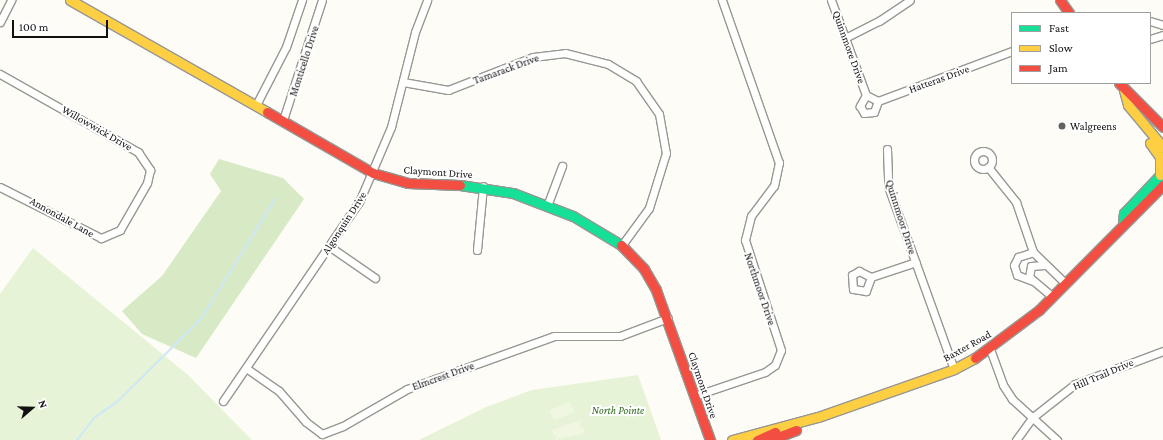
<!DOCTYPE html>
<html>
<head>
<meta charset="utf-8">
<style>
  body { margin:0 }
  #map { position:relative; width:1163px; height:440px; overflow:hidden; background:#fdfcf7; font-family:"Crimson Pro",serif }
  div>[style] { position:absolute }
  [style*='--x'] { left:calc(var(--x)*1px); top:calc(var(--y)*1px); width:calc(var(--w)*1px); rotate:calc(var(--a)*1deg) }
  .green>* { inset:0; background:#e7f3d7 }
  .forest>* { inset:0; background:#d8eac5 }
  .pitch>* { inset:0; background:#f0f6e1; transform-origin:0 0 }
  .stream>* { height:2px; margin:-1px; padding:0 1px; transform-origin:1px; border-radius:1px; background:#cde8f7 }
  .roads { filter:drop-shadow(1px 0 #979795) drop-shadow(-1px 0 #979795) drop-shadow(0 1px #979795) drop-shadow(0 -1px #979795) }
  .street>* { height:7px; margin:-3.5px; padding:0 3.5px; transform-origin:3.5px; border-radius:3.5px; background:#fffffe }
  .street>.ring { margin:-3.5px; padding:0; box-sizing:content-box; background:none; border:7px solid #fffffe; border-radius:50% }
  .fast>* { height:9px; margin:-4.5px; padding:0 4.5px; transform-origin:4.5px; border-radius:4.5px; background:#16e098 }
  .slow>* { height:9px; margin:-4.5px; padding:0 4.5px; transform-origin:4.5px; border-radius:4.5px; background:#ffcf43 }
  .jam>* { height:9px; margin:-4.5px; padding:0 4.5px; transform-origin:4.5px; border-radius:4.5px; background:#f24e42 }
  .dots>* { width:11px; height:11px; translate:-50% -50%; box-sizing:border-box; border:2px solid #fff; border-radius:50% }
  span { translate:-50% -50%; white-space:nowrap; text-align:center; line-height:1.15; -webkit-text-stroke:4px #fff; paint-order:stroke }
  .street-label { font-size:11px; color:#111 }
  .poi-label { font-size:11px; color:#111 }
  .left { translate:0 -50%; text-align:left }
  .park-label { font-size:11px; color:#2f6b1f; font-style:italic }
  .legend { position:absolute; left:1011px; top:12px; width:140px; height:72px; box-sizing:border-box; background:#fff; border:1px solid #a0a0a0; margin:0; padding:5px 7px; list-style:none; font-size:12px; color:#111 }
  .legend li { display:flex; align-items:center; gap:8px; height:20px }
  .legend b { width:20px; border:1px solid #a0a0a0 }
  .north { position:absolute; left:12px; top:388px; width:40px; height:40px; -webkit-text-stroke:3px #fff; paint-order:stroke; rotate:70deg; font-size:11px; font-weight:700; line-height:16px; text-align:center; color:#111 }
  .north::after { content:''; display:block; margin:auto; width:14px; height:18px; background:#111; clip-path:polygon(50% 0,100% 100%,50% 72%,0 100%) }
  .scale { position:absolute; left:12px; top:20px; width:96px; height:18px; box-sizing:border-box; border:2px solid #111; border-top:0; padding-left:5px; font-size:12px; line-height:14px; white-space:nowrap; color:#111; -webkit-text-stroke:3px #fff; paint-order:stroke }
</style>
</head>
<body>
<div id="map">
  <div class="green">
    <i style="clip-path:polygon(33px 248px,188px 375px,252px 440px,0 440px,0 294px)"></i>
    <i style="clip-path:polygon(638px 375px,661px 440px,419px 440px,486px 407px,532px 390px)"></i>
  </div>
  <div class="forest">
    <i style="clip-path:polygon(219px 159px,283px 178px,304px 199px,196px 358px,142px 334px,122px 311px,162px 276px,221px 191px,210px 174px)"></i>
  </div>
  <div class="pitch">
    <i style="left:570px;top:402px;width:11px;height:22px;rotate:68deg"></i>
    <i style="clip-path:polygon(581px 420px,580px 428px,583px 428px,585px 433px,555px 440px,558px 435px,554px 436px,552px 430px)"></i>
  </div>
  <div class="stream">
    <i style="--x:77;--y:440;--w:28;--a:-52"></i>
    <i style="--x:94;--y:418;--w:28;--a:-35"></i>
    <i style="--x:117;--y:402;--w:118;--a:-44.7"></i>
    <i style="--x:201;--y:319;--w:141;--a:-58.3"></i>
  </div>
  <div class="roads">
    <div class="street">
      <i style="--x:831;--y:0;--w:101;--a:69.8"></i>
      <i style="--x:1150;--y:21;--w:14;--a:17"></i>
      <i style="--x:0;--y:22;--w:25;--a:-63"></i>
      <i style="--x:845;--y:38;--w:38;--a:-27"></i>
      <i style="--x:879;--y:21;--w:37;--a:-34"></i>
      <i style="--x:1150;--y:39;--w:14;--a:-17"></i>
      <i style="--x:0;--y:74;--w:159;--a:29.5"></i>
      <i style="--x:138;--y:152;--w:22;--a:56"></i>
      <i style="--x:150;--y:170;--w:13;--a:103"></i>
      <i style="--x:147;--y:183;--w:54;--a:119.9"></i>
      <i style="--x:120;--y:230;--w:21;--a:157"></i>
      <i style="--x:101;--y:238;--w:113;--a:-153.2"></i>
      <i style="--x:403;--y:82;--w:46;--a:10.1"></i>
      <i style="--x:448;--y:90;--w:91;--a:-21.2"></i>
      <i style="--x:533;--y:57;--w:32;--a:-7"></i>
      <i style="--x:565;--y:53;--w:44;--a:14.3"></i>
      <i style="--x:608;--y:64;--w:33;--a:31"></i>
      <i style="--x:636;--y:81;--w:40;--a:55.1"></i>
      <i style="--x:659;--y:114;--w:40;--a:80"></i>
      <i style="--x:666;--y:153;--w:58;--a:107.2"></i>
      <i style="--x:649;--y:208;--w:46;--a:126.1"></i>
      <i style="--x:866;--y:95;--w:13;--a:27"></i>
      <i style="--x:878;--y:101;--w:143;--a:-20.5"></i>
      <i style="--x:866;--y:95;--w:13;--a:119"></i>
      <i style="--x:860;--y:106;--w:8;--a:60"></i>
      <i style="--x:864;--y:113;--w:10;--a:-6"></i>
      <i style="--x:874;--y:112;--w:12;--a:-70"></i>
      <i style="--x:256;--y:105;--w:65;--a:-62.7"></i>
      <i style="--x:286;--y:47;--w:50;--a:-71.2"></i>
      <i style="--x:283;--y:120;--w:126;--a:-72"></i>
      <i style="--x:887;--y:149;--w:37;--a:88"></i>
      <i style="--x:888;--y:186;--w:195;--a:70.2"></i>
      <i class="ring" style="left:974px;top:151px;width:11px;height:11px"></i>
      <i style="--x:988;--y:167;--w:45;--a:51.3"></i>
      <i style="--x:1016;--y:202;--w:53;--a:71.2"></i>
      <i style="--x:1033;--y:252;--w:45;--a:44.1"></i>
      <i style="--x:547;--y:206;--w:43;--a:-69.4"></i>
      <i style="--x:329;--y:246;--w:56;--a:34.8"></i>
      <i style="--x:477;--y:250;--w:64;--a:-84.6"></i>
      <i style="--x:1044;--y:265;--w:13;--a:176"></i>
      <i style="--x:1031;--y:266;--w:11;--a:100"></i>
      <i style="--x:1029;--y:277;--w:30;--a:40"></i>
      <i style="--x:871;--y:277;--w:15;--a:110"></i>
      <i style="--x:866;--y:291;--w:13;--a:-171"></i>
      <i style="--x:853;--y:289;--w:14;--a:-94"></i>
      <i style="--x:852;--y:275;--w:8;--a:-30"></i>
      <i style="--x:859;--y:271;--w:13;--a:27"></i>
      <i style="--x:871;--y:277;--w:47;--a:-18.4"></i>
      <i style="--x:1033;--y:281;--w:17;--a:-159"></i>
      <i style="--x:1017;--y:275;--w:10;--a:-107"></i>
      <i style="--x:1014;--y:265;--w:9;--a:-63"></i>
      <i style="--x:1018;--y:257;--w:16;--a:-18"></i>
      <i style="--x:990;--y:349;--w:38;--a:70"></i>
      <i style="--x:1003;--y:385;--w:17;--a:57"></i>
      <i style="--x:1012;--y:399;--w:61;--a:42.3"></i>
      <i style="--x:246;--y:368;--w:40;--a:34.9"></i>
      <i style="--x:279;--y:391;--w:41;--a:48.9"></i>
      <i style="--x:306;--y:422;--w:20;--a:37"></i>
      <i style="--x:322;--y:434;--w:22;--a:-21"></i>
      <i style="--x:343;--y:426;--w:74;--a:-30"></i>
      <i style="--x:407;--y:389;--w:156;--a:-19.8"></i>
      <i style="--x:554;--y:336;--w:66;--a:0"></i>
      <i style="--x:620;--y:336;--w:51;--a:-20.6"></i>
      <i style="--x:694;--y:396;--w:75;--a:-18.7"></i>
      <i style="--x:765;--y:372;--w:12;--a:-35"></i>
      <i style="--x:775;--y:365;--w:16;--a:-68"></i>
      <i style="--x:781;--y:350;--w:116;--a:-108.1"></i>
      <i style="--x:745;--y:240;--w:25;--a:-76"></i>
      <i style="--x:751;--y:216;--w:38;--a:-53"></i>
      <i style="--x:774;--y:186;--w:24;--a:-78"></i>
      <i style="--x:779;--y:163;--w:173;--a:-109.3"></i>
      <i style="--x:223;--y:401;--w:241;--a:-55.7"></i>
      <i style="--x:359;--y:202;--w:82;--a:-66.9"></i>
      <i style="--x:391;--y:127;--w:98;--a:-75.8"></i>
      <i style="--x:415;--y:32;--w:34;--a:-69"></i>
      <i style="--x:1016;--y:440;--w:29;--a:-54"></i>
      <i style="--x:1033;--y:417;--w:53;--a:-38.2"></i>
      <i style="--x:1075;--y:384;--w:94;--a:-20.6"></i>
    </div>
    <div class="fast">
      <i style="--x:460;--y:185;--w:54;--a:8.6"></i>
      <i style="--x:513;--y:193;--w:64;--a:21"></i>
      <i style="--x:573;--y:216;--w:56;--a:31.1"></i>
      <i style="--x:1123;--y:221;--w:8;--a:-83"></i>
      <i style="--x:1124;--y:213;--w:57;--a:-46.4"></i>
    </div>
    <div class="slow">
      <i style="--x:70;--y:0;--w:227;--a:29.6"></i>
      <i style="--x:1124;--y:90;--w:16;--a:75"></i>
      <i style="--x:1128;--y:105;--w:55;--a:50.2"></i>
      <i style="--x:1150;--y:143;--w:17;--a:54"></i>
      <i style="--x:1160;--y:157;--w:18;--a:90"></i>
      <i style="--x:732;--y:440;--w:89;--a:-15"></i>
      <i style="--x:818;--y:417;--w:144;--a:-19.4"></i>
      <i style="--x:954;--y:369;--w:24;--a:-28"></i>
    </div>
    <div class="jam">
      <i style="--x:1060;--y:0;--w:16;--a:55"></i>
      <i style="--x:1119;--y:83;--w:62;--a:45"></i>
      <i style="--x:267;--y:112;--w:122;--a:29.9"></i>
      <i style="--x:373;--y:173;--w:36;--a:16"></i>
      <i style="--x:408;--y:183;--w:52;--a:2.2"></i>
      <i style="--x:621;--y:245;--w:33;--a:46"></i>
      <i style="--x:644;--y:269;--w:24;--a:60"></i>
      <i style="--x:656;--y:290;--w:159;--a:70.2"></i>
      <i style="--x:975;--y:358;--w:80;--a:-36.9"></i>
      <i style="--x:1039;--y:310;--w:176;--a:-45.2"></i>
      <i style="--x:757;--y:440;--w:20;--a:-24"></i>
      <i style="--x:770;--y:440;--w:28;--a:-21"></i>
    </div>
  </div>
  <div class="dots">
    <i style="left:1062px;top:126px;background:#646362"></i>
  </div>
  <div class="street-label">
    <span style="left:849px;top:47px;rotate:70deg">Quinnmore Drive</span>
    <span style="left:304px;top:61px;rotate:-72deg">Monticello Drive</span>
    <span style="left:506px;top:69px;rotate:-20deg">Tamarack Drive</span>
    <span style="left:939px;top:79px;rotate:-20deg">Hatteras Drive</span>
    <span style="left:97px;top:128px;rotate:30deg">Willowwick Drive</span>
    <span style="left:438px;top:172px;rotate:4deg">Claymont Drive</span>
    <span style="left:62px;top:217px;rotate:29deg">Annondale Lane</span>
    <span style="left:901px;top:217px;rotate:72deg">Quinnmoor Drive</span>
    <span style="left:344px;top:223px;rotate:-57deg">Algonquin Drive</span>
    <span style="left:760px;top:289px;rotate:71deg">Northmoor Drive</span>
    <span style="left:967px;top:346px;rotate:-29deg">Baxter Road</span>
    <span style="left:1103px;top:374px;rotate:-23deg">Hill Trail Drive</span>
    <span style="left:443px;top:376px;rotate:-20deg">Elmcrest Drive</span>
    <span style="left:703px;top:385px;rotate:71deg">Claymont Drive</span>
  </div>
  <div class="poi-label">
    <span class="left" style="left:1070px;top:126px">Walgreens</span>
  </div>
  <div class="park-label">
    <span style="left:618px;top:410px">North Pointe</span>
  </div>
  <ul class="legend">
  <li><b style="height:5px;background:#16e098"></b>Fast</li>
  <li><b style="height:5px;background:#ffcf43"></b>Slow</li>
  <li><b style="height:5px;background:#f24e42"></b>Jam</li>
  </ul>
  <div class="north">N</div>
  <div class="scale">100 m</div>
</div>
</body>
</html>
